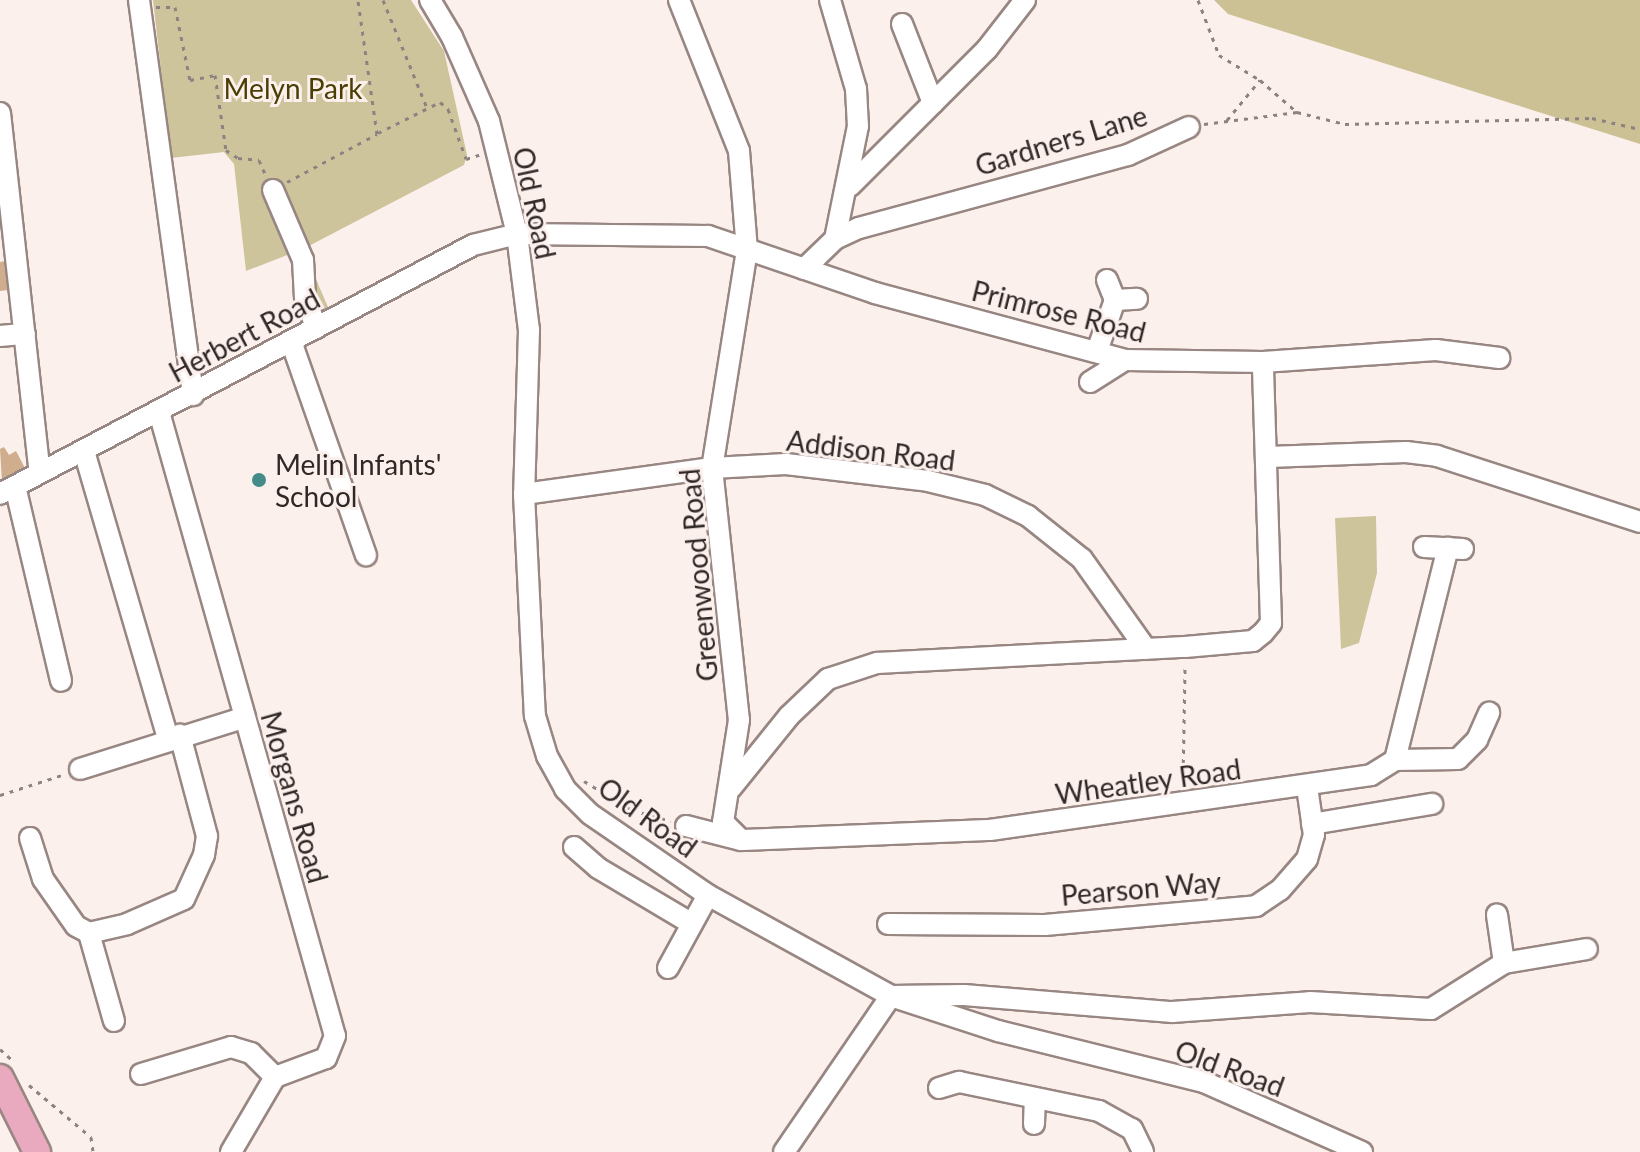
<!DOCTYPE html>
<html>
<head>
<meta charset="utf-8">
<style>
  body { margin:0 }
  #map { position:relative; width:1640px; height:1152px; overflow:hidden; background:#fcf0ed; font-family:Lato,sans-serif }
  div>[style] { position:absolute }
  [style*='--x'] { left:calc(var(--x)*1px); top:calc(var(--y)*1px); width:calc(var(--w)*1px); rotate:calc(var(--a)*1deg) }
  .green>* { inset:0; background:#cec49b }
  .forest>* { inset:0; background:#ccc195 }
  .building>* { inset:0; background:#d0ad8c }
  .path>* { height:3px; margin-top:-1.5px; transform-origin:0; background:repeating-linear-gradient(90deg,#8c8381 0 4px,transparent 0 10px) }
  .roads { filter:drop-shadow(2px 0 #988682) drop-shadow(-2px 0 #988682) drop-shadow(0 2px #988682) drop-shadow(0 -2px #988682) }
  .minor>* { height:20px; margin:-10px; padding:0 10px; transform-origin:10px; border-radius:10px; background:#fff }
  .major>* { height:26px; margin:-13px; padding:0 13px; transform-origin:13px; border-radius:13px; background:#e9aabf }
  .dots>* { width:22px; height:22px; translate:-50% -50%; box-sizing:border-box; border:4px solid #fcf0ed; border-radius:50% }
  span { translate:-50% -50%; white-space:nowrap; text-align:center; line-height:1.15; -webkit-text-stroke:6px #fcf0ed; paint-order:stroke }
  .park-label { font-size:28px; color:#4a3e04 }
  .street-label { font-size:28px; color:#2f2826 }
  .poi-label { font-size:28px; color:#2f2826 }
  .left { translate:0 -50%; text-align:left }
</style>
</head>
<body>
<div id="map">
  <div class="green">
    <i style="clip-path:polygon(153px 0,411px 0,444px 51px,467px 155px,464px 165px,303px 249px,331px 314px,306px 325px,295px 252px,246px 271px,234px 164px,224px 152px,171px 158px)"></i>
    <i style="clip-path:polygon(1376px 516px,1377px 573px,1359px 643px,1341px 649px,1335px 518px)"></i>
  </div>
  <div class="forest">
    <i style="clip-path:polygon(1214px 0,1640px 0,1640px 144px,1228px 14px)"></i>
  </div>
  <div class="building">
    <i style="clip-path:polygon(5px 261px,8px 290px,0 291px,0 262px)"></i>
    <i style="clip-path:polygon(4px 447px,9px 455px,16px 451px,26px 470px,2px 482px,0 449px)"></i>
  </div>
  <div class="path">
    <i style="--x:383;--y:0;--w:117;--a:67.8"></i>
    <i style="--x:1198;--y:0;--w:59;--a:69.1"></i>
    <i style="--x:1219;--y:55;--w:48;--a:31.4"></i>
    <i style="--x:1260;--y:80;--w:49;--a:40.9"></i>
    <i style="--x:156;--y:7;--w:19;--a:0"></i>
    <i style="--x:175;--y:7;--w:75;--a:78.4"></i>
    <i style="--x:190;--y:80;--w:25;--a:-11"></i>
    <i style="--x:215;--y:75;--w:76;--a:81.7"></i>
    <i style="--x:226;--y:150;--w:14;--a:34"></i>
    <i style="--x:238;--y:158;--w:21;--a:5"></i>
    <i style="--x:259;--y:160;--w:17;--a:66"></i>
    <i style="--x:1227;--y:120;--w:52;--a:-50.5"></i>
    <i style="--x:1204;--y:124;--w:94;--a:-7.4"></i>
    <i style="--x:1297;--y:112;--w:49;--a:14"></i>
    <i style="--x:1345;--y:124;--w:247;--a:-1.4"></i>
    <i style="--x:1592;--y:118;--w:49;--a:12.9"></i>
    <i style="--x:378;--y:133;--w:69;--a:-26.6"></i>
    <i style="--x:440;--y:102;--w:11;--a:41"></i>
    <i style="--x:448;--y:109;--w:53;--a:70.2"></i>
    <i style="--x:466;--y:159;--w:16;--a:-18"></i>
    <i style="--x:287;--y:182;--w:102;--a:-28.1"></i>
    <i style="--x:377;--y:134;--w:135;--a:-98.1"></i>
    <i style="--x:584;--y:781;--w:56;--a:31.1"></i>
    <i style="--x:632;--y:810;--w:40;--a:16"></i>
    <i style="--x:1183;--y:783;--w:116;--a:-89"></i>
    <i style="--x:0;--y:795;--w:68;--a:-17.9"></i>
    <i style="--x:0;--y:1049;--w:15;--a:42"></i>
    <i style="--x:29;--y:1085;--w:81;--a:40"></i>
    <i style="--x:91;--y:1137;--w:15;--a:82"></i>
  </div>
  <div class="roads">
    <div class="minor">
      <i style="--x:139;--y:0;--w:399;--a:82.2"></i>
      <i style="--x:430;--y:0;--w:43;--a:59.3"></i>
      <i style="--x:452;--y:37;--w:92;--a:66.2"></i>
      <i style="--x:489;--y:121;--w:116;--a:76.1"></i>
      <i style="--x:517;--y:234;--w:97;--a:82.9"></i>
      <i style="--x:529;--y:330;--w:164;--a:91.7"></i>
      <i style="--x:524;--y:494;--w:222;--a:87.2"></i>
      <i style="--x:535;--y:716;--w:42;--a:73.3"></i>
      <i style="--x:547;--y:756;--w:38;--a:61"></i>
      <i style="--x:565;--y:789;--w:35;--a:45"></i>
      <i style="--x:590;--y:814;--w:143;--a:34.5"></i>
      <i style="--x:708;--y:895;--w:209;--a:28.9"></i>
      <i style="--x:891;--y:996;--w:113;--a:18.1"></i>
      <i style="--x:998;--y:1031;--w:212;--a:13.9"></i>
      <i style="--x:1204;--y:1082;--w:173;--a:23.9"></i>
      <i style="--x:679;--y:0;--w:162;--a:68.3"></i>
      <i style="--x:739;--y:151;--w:99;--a:85.4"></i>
      <i style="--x:747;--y:250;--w:221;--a:99.1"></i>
      <i style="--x:712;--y:468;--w:253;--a:83.9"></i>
      <i style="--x:739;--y:720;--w:103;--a:98.9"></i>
      <i style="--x:723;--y:822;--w:25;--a:45"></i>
      <i style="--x:830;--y:0;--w:93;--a:73.7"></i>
      <i style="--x:856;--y:89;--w:37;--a:87"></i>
      <i style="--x:858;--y:126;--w:115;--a:101.5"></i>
      <i style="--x:902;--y:24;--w:85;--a:68.6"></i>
      <i style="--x:0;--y:113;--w:362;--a:83.7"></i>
      <i style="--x:850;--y:186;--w:194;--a:-45"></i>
      <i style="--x:987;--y:49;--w:62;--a:-52.2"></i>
      <i style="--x:273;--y:190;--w:76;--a:66.8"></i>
      <i style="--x:303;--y:260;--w:37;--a:87"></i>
      <i style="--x:305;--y:297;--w:33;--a:70"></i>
      <i style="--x:804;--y:269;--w:43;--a:-44.1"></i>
      <i style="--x:835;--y:239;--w:26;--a:-25"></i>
      <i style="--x:859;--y:228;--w:279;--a:-15.2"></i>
      <i style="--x:1128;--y:155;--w:67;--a:-24.7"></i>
      <i style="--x:1107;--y:280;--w:22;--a:68"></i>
      <i style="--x:0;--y:336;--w:25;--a:-5"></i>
      <i style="--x:292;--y:344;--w:224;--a:70.7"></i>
      <i style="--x:1097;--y:351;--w:54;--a:-70.6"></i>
      <i style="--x:1115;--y:300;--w:22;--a:-3"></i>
      <i style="--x:1090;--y:382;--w:41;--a:-32.2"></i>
      <i style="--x:159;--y:412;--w:648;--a:74.25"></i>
      <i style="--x:335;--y:1036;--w:24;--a:112"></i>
      <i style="--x:326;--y:1058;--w:54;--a:159.6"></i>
      <i style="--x:275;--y:1077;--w:87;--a:120.4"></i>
      <i style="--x:84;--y:451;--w:300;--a:73.7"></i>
      <i style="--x:1268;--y:457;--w:138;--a:-2.1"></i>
      <i style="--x:1406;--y:452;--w:31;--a:7"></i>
      <i style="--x:1437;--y:456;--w:213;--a:18"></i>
      <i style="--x:15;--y:486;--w:200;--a:76.7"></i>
      <i style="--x:0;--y:494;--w:535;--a:-27.76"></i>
      <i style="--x:473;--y:245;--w:45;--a:-14"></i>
      <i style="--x:517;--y:234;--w:191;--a:0.6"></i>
      <i style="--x:708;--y:236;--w:176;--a:18.8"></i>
      <i style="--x:875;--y:293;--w:259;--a:15"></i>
      <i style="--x:1125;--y:360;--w:138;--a:0.8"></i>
      <i style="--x:1263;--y:362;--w:173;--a:-4"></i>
      <i style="--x:1436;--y:350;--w:64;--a:7.2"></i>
      <i style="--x:524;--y:494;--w:190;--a:-7.9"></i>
      <i style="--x:712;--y:468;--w:74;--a:-3.1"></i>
      <i style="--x:786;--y:464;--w:143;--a:6.8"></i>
      <i style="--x:928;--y:481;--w:59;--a:13.8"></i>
      <i style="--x:985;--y:495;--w:48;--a:26"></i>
      <i style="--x:1028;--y:516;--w:69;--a:38.5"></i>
      <i style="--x:1082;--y:559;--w:110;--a:54.6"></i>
      <i style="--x:1424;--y:547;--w:39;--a:3"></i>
      <i style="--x:1395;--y:760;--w:63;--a:-0.9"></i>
      <i style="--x:1458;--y:759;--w:27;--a:-45"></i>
      <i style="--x:1477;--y:740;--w:30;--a:-66"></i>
      <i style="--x:80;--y:769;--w:171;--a:-17.4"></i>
      <i style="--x:731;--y:788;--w:92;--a:-51.1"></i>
      <i style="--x:789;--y:716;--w:54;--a:-43.5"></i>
      <i style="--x:828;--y:679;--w:52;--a:-18.1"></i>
      <i style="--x:877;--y:663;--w:308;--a:-3"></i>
      <i style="--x:1185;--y:647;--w:68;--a:-5"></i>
      <i style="--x:1253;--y:641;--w:13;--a:-39"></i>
      <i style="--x:1263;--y:633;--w:13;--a:-51"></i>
      <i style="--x:1271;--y:623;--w:261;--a:-91.8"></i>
      <i style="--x:1312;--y:824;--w:122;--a:-9.5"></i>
      <i style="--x:686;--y:826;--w:57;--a:14.3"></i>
      <i style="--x:741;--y:840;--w:249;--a:-2.3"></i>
      <i style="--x:990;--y:830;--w:385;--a:-8.2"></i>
      <i style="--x:1371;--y:775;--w:28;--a:-32"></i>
      <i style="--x:1395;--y:760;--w:219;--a:-76"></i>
      <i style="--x:30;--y:838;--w:43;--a:72.4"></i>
      <i style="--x:43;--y:879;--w:57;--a:54.9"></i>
      <i style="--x:76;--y:926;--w:15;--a:28"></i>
      <i style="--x:574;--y:847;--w:32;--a:41"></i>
      <i style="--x:598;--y:868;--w:106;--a:30.7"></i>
      <i style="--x:888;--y:924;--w:157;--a:0.4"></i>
      <i style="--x:1045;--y:925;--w:212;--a:-5.1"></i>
      <i style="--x:1256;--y:906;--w:29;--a:-34"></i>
      <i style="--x:1280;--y:890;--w:41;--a:-48.9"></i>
      <i style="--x:1307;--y:859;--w:25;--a:-74"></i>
      <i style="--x:1314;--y:835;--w:49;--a:-98.3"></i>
      <i style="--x:1504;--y:963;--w:84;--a:-9.6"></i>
      <i style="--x:668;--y:968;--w:83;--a:-61.3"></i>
      <i style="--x:114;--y:1021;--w:91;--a:-105.9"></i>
      <i style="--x:89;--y:933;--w:39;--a:-13"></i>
      <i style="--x:127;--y:924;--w:62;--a:-23.7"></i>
      <i style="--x:184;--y:899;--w:48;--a:-65.6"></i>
      <i style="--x:204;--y:855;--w:19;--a:-81"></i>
      <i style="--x:207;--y:836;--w:105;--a:-105"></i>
      <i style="--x:141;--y:1074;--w:94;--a:-16.7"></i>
      <i style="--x:231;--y:1047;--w:21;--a:17"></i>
      <i style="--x:251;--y:1053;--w:34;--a:45"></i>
      <i style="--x:939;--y:1088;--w:21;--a:-17"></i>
      <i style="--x:959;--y:1082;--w:143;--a:11.7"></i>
      <i style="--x:1099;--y:1111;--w:38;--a:29"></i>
      <i style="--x:1132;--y:1129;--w:25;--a:64"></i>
      <i style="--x:1034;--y:1124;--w:23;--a:-88"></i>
      <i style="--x:784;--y:1152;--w:189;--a:-55.6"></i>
      <i style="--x:891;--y:996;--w:73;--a:-0.8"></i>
      <i style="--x:964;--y:995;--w:209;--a:4.7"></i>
      <i style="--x:1172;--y:1012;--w:138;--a:-4.1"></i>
      <i style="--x:1310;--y:1002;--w:121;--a:3.3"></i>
      <i style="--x:1431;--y:1009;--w:86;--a:-32.2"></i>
      <i style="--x:1504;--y:963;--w:49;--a:-98.3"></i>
    </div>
    <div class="major">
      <i style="--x:0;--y:1078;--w:83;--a:63.4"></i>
    </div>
  </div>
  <div class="dots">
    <i style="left:259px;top:480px;background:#448c89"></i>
  </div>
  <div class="park-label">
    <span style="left:293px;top:88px">Melyn Park</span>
  </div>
  <div class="street-label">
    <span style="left:1061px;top:140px;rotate:-17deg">Gardners Lane</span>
    <span style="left:535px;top:203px;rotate:78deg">Old Road</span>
    <span style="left:1059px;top:311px;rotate:14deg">Primrose Road</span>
    <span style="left:244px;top:335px;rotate:-28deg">Herbert Road</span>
    <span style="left:871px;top:450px;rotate:7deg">Addison Road</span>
    <span style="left:698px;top:575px;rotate:-95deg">Greenwood Road</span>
    <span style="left:1148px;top:781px;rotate:-8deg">Wheatley Road</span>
    <span style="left:295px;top:797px;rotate:74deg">Morgans Road</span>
    <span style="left:648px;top:817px;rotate:36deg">Old Road</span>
    <span style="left:1141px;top:888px;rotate:-5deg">Pearson Way</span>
    <span style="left:1230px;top:1068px;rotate:20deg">Old Road</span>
  </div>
  <div class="poi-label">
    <span class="left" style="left:275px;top:480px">Melin Infants'<br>School</span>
  </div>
</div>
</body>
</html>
